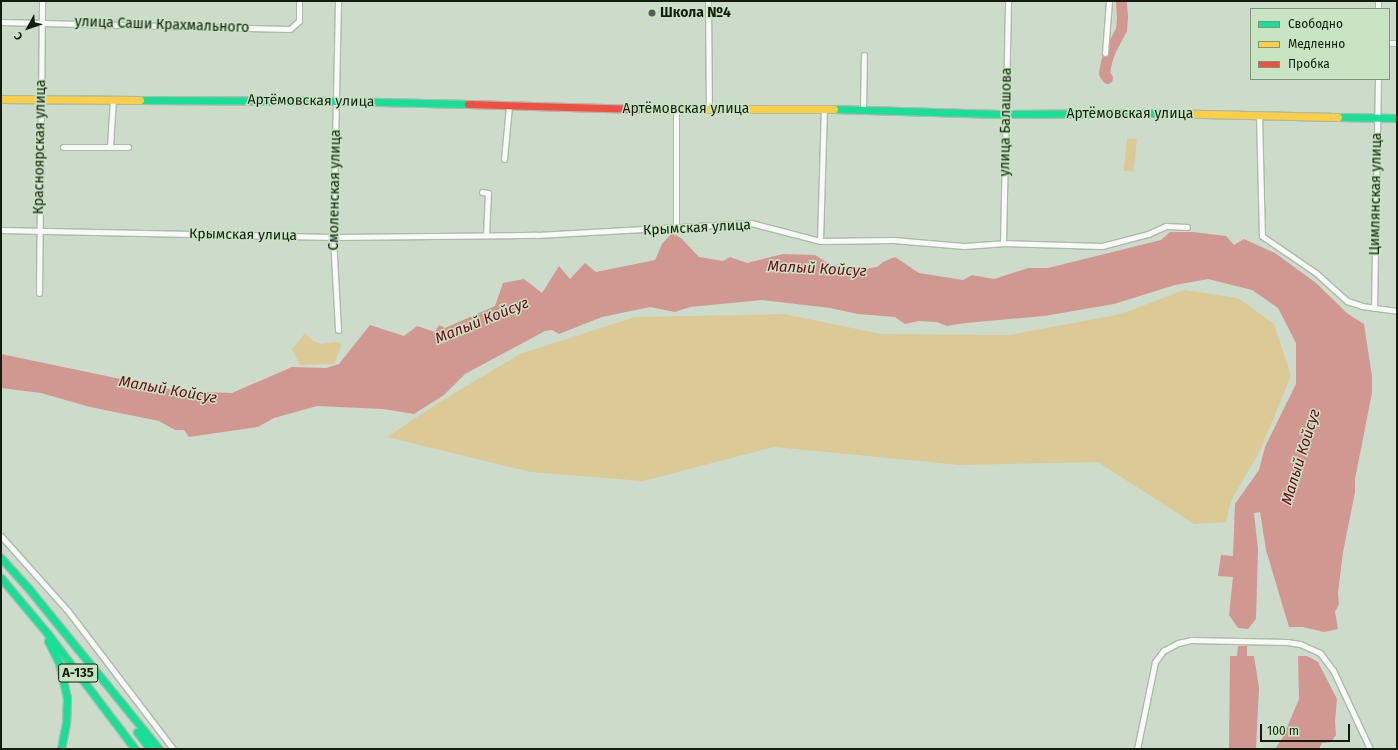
<!DOCTYPE html>
<html>
<head>
<meta charset="utf-8">
<style>
  body { margin:0 }
  #map { position:relative; width:1398px; height:750px; overflow:hidden; background:#cddcca; font-family:"Fira Sans",sans-serif }
  div>[style] { position:absolute }
  [style*='--x'] { left:calc(var(--x)*1px); top:calc(var(--y)*1px); width:calc(var(--w)*1px); rotate:calc(var(--a)*1deg) }
  .green>* { inset:0; background:#dbc996; transform-origin:0 0 }
  .water>* { inset:0; background:#d19791 }
  .river>* { height:11px; margin:-5.5px; padding:0 5.5px; transform-origin:5.5px; border-radius:5.5px; background:#d19791 }
  .roads { filter:drop-shadow(1px 0 #adb9ab) drop-shadow(-1px 0 #adb9ab) drop-shadow(0 1px #adb9ab) drop-shadow(0 -1px #adb9ab) }
  .street>* { height:5px; margin:-2.5px; padding:0 2.5px; transform-origin:2.5px; border-radius:2.5px; background:#f8faf7 }
  .fast>* { height:7px; margin:-3.5px; padding:0 3.5px; transform-origin:3.5px; border-radius:3.5px; background:#16e098 }
  .slow>* { height:7px; margin:-3.5px; padding:0 3.5px; transform-origin:3.5px; border-radius:3.5px; background:#ffcf43 }
  .jam>* { height:7px; margin:-3.5px; padding:0 3.5px; transform-origin:3.5px; border-radius:3.5px; background:#f24e42 }
  .dots>* { width:11px; height:11px; translate:-50% -50%; box-sizing:border-box; border:2px solid #c8e4c2; border-radius:50% }
  span { translate:-50% -50%; white-space:nowrap; text-align:center; line-height:1.15; -webkit-text-stroke:3px #c8e4c2; paint-order:stroke }
  .shield-label span { padding:1px 3px; background:#c8e4c2; border:1px solid; border-radius:3px; -webkit-text-stroke-width:0 }
  .shield-label { font-size:13px; color:#121d10; font-weight:700 }
  .poi-label { font-size:14px; color:#121d10; font-weight:700 }
  .left { translate:0 -50%; text-align:left }
  .street-label { font-size:14px; color:#121d10 }
  .water-label { font-size:15px; color:#730018; font-style:italic }
  .frame { position:absolute; inset:0; border:2px solid #121d10; pointer-events:none }
  .legend { position:absolute; left:1250px; top:8px; width:140px; height:72px; box-sizing:border-box; background:#c8e4c2; border:1px solid #7f947b; margin:0; padding:5px 7px; list-style:none; font-size:12px; color:#121d10 }
  .legend li { display:flex; align-items:center; gap:8px; height:20px }
  .legend b { width:20px; border:1px solid #7f947b }
  .north { position:absolute; left:8px; top:8px; width:40px; height:40px; -webkit-text-stroke:3px #c8e4c2; paint-order:stroke; rotate:230deg; font-size:11px; font-weight:700; line-height:16px; text-align:center; color:#121d10 }
  .north::after { content:''; display:block; margin:auto; width:14px; height:18px; background:#121d10; clip-path:polygon(50% 0,100% 100%,50% 72%,0 100%) }
  .scale { position:absolute; left:1260px; top:724px; width:90px; height:18px; box-sizing:border-box; border:2px solid #121d10; border-top:0; padding-left:5px; font-size:12px; line-height:14px; white-space:nowrap; color:#121d10; -webkit-text-stroke:3px #c8e4c2; paint-order:stroke }
</style>
</head>
<body>
<div id="map">
  <div class="green">
    <i style="left:1127px;top:138px;width:10px;height:33px;rotate:6deg"></i>
    <i style="clip-path:polygon(1184px 290px,1238px 298px,1274px 324px,1291px 376px,1259px 453px,1231px 500px,1226px 522px,1194px 524px,1098px 462px,960px 465px,774px 447px,643px 481px,531px 472px,387px 437px,438px 403px,520px 354px,635px 317px,784px 314px,881px 334px,1010px 335px,1121px 314px)"></i>
    <i style="clip-path:polygon(305px 333px,313px 341px,321px 344px,338px 342px,342px 344px,334px 364px,300px 365px,292px 349px)"></i>
  </div>
  <div class="water">
    <i style="clip-path:polygon(1170px 232px,1193px 232px,1226px 236px,1234px 245px,1244px 239px,1275px 253px,1316px 283px,1348px 314px,1364px 324px,1372px 376px,1372px 393px,1355px 479px,1355px 492px,1343px 552px,1338px 593px,1339px 604px,1335px 612px,1338px 629px,1324px 632px,1303px 627px,1289px 627px,1266px 550px,1260px 512px,1254px 513px,1258px 549px,1256px 619px,1248px 629px,1238px 628px,1229px 615px,1233px 577px,1218px 576px,1221px 555px,1233px 556px,1235px 504px,1259px 470px,1265px 447px,1296px 384px,1296px 343px,1278px 308px,1252px 290px,1208px 279px,1175px 285px,1114px 304px,1044px 316px,965px 323px,947px 326px,937px 322px,919px 321px,905px 324px,895px 317px,858px 314px,830px 308px,762px 300px,690px 307px,675px 312px,650px 307px,602px 317px,559px 334px,552px 330px,545px 331px,465px 374px,444px 395px,414px 414px,383px 409px,317px 406px,274px 418px,258px 427px,189px 437px,184px 430px,175px 430px,159px 421px,90px 407px,41px 393px,1px 388px,1px 354px,178px 391px,232px 393px,292px 367px,326px 368px,339px 364px,370px 325px,404px 336px,417px 326px,435px 332px,439px 325px,445px 328px,495px 306px,503px 283px,524px 279px,542px 293px,559px 266px,570px 279px,585px 263px,596px 272px,655px 260px,662px 244px,672px 233px,681px 238px,699px 257px,723px 261px,730px 257px,747px 263px,783px 254px,815px 255px,831px 265px,865px 269px,877px 267px,883px 262px,895px 257px,919px 273px,963px 280px,972px 275px,994px 279px,1028px 268px,1048px 268px,1161px 240px)"></i>
    <i style="clip-path:polygon(1238px 646px,1247px 646px,1247px 656px,1254px 656px,1259px 688px,1256px 749px,1229px 749px,1230px 656px,1237px 656px)"></i>
    <i style="clip-path:polygon(1298px 656px,1307px 656px,1318px 662px,1337px 699px,1335px 722px,1336px 735px,1331px 742px,1322px 743px,1319px 749px,1275px 749px,1283px 737px,1299px 699px)"></i>
  </div>
  <div class="river">
    <i style="--x:1107;--y:78;--w:6;--a:-121"></i>
    <i style="--x:1104;--y:73;--w:11;--a:-80"></i>
    <i style="--x:1106;--y:62;--w:13;--a:-72"></i>
    <i style="--x:1110;--y:50;--w:24;--a:-62"></i>
    <i style="--x:1121;--y:29;--w:12;--a:-85"></i>
    <i style="--x:1122;--y:17;--w:16;--a:-94"></i>
  </div>
  <div class="roads">
    <div class="street">
      <i style="--x:338;--y:1;--w:236;--a:91.2"></i>
      <i style="--x:333;--y:237;--w:93;--a:86.9"></i>
      <i style="--x:708;--y:1;--w:109;--a:89.5"></i>
      <i style="--x:1378;--y:9;--w:8;--a:-90"></i>
      <i style="--x:1;--y:22;--w:289;--a:1.4"></i>
      <i style="--x:290;--y:29;--w:12;--a:-42"></i>
      <i style="--x:299;--y:21;--w:20;--a:-90"></i>
      <i style="--x:1389;--y:43;--w:8;--a:0"></i>
      <i style="--x:1105;--y:53;--w:52;--a:-85.6"></i>
      <i style="--x:113;--y:99;--w:48;--a:93.6"></i>
      <i style="--x:110;--y:147;--w:18;--a:0"></i>
      <i style="--x:863;--y:110;--w:55;--a:-89"></i>
      <i style="--x:1259;--y:115;--w:121;--a:88.6"></i>
      <i style="--x:1262;--y:236;--w:65;--a:34.4"></i>
      <i style="--x:1316;--y:273;--w:42;--a:42.1"></i>
      <i style="--x:1347;--y:301;--w:16;--a:18"></i>
      <i style="--x:1362;--y:306;--w:35;--a:8"></i>
      <i style="--x:63;--y:147;--w:47;--a:0"></i>
      <i style="--x:504;--y:159;--w:53;--a:-84.6"></i>
      <i style="--x:482;--y:192;--w:6;--a:9"></i>
      <i style="--x:488;--y:193;--w:42;--a:92.7"></i>
      <i style="--x:676;--y:229;--w:119;--a:-90"></i>
      <i style="--x:1;--y:230;--w:332;--a:1.2"></i>
      <i style="--x:333;--y:237;--w:204;--a:-0.6"></i>
      <i style="--x:537;--y:235;--w:214;--a:-3.2"></i>
      <i style="--x:751;--y:223;--w:71;--a:14.6"></i>
      <i style="--x:820;--y:241;--w:73;--a:-0.8"></i>
      <i style="--x:893;--y:240;--w:71;--a:4.8"></i>
      <i style="--x:964;--y:246;--w:39;--a:-4"></i>
      <i style="--x:1003;--y:243;--w:99;--a:1.7"></i>
      <i style="--x:1102;--y:246;--w:48;--a:-14.6"></i>
      <i style="--x:1148;--y:234;--w:20;--a:-24"></i>
      <i style="--x:1166;--y:226;--w:21;--a:3"></i>
      <i style="--x:820;--y:241;--w:132;--a:-88.3"></i>
      <i style="--x:1003;--y:243;--w:242;--a:-88.8"></i>
      <i style="--x:39;--y:293;--w:292;--a:-89.4"></i>
      <i style="--x:1374;--y:308;--w:229;--a:-89"></i>
      <i style="--x:1;--y:536;--w:101;--a:48.2"></i>
      <i style="--x:68;--y:611;--w:173;--a:52.7"></i>
      <i style="--x:1137;--y:749;--w:89;--a:-78.3"></i>
      <i style="--x:1155;--y:662;--w:14;--a:-54"></i>
      <i style="--x:1163;--y:651;--w:17;--a:-28"></i>
      <i style="--x:1178;--y:643;--w:13;--a:-13"></i>
      <i style="--x:1191;--y:640;--w:96;--a:1.2"></i>
      <i style="--x:1287;--y:642;--w:13;--a:9"></i>
      <i style="--x:1300;--y:644;--w:22;--a:24"></i>
      <i style="--x:1320;--y:653;--w:21;--a:53"></i>
      <i style="--x:1333;--y:670;--w:87;--a:64.9"></i>
    </div>
    <div class="fast">
      <i style="--x:140;--y:100;--w:196;--a:0.3"></i>
      <i style="--x:336;--y:101;--w:132;--a:1.3"></i>
      <i style="--x:834;--y:109;--w:173;--a:1.7"></i>
      <i style="--x:1007;--y:114;--w:152;--a:-0.4"></i>
      <i style="--x:1338;--y:117;--w:59;--a:1"></i>
      <i style="--x:1;--y:558;--w:42;--a:47.9"></i>
      <i style="--x:29;--y:589;--w:206;--a:50.9"></i>
      <i style="--x:1;--y:578;--w:73;--a:50"></i>
      <i style="--x:48;--y:634;--w:144;--a:52.9"></i>
      <i style="--x:48;--y:641;--w:25;--a:63"></i>
      <i style="--x:59;--y:663;--w:35;--a:77"></i>
      <i style="--x:67;--y:697;--w:26;--a:92"></i>
      <i style="--x:66;--y:723;--w:26;--a:101"></i>
      <i style="--x:137;--y:732;--w:21;--a:53"></i>
    </div>
    <div class="slow">
      <i style="--x:1;--y:99;--w:139;--a:0.4"></i>
      <i style="--x:640;--y:109;--w:194;--a:0"></i>
      <i style="--x:1159;--y:113;--w:179;--a:1.3"></i>
    </div>
    <div class="jam">
      <i style="--x:468;--y:104;--w:172;--a:1.7"></i>
    </div>
  </div>
  <div class="dots">
    <i style="left:652px;top:13px;background:#536051"></i>
  </div>
  <div class="shield-label">
    <span style="left:78px;top:673px">А-135</span>
  </div>
  <div class="poi-label">
    <span class="left" style="left:660px;top:13px">Школа №4</span>
  </div>
  <div class="street-label">
    <span style="left:162px;top:25px;rotate:2deg">улица Саши Крахмального</span>
    <span style="left:311px;top:101px;rotate:1deg">Артёмовская улица</span>
    <span style="left:686px;top:109px">Артёмовская улица</span>
    <span style="left:1130px;top:114px">Артёмовская улица</span>
    <span style="left:1006px;top:122px;rotate:-89deg">улица Балашова</span>
    <span style="left:40px;top:147px;rotate:-89deg">Красноярская улица</span>
    <span style="left:335px;top:190px;rotate:-89deg">Смоленская улица</span>
    <span style="left:1376px;top:194px;rotate:-89deg">Цимлянская улица</span>
    <span style="left:697px;top:228px;rotate:-3deg">Крымская улица</span>
    <span style="left:243px;top:235px;rotate:1deg">Крымская улица</span>
  </div>
  <div class="water-label">
    <span style="left:817px;top:269px;rotate:3deg">Малый Койсуг</span>
    <span style="left:482px;top:321px;rotate:-22deg">Малый Койсуг</span>
    <span style="left:168px;top:390px;rotate:10deg">Малый Койсуг</span>
    <span style="left:1301px;top:457px;rotate:-73deg">Малый Койсуг</span>
  </div>
  <div class="frame"></div>
  <ul class="legend">
  <li><b style="height:5px;background:#16e098"></b>Свободно</li>
  <li><b style="height:5px;background:#ffcf43"></b>Медленно</li>
  <li><b style="height:5px;background:#f24e42"></b>Пробка</li>
  </ul>
  <div class="north">С</div>
  <div class="scale">100 m</div>
</div>
</body>
</html>
